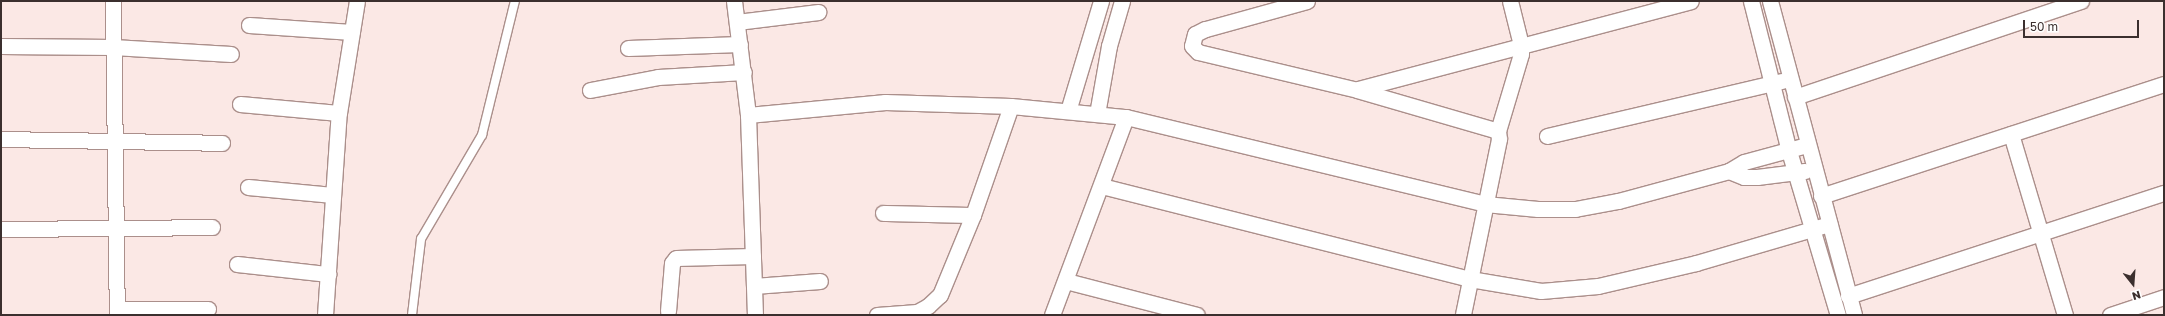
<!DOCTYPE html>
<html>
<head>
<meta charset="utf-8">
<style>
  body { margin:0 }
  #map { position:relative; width:2165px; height:316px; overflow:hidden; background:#fbe8e5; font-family:"Golos Text",sans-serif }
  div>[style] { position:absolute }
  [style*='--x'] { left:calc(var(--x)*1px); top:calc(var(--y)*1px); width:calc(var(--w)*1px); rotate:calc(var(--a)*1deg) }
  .roads { filter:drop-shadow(1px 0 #ab8f8b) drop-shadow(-1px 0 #ab8f8b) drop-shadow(0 1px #ab8f8b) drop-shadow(0 -1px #ab8f8b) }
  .service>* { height:8px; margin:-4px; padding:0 4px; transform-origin:4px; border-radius:4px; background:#fff }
  .minor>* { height:15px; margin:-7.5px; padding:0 7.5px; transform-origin:7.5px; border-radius:7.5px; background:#fff }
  span { translate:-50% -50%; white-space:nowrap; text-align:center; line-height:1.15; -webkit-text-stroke:4px #fff; paint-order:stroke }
  .frame { position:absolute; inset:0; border:2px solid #3b2f2e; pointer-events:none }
  .north { position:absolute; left:2113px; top:264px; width:40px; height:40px; -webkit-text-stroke:3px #fff; paint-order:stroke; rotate:163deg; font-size:11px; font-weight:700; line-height:16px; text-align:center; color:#3b2f2e }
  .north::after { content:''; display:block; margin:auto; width:14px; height:18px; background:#3b2f2e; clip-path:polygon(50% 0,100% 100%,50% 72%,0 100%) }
  .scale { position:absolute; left:2023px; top:20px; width:116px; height:18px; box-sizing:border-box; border:2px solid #3b2f2e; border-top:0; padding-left:5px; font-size:12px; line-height:14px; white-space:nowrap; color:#3b2f2e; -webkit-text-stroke:3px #fff; paint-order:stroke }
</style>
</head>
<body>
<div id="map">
  <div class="roads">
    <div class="service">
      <i style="--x:412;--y:315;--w:77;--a:-83.2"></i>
      <i style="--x:421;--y:239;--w:121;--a:-59.6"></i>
      <i style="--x:482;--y:135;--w:138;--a:-76.2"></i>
    </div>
    <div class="minor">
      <i style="--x:113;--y:1;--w:314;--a:89.3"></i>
      <i style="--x:734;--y:1;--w:115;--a:83"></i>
      <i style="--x:748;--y:115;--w:200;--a:88"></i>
      <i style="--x:1307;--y:1;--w:106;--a:164.6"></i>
      <i style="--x:1205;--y:29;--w:11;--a:153"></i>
      <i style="--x:1195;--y:34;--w:12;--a:104"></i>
      <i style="--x:1192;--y:46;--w:8;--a:45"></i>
      <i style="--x:1198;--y:52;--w:163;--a:13.4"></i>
      <i style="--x:1357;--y:90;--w:147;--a:16.2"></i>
      <i style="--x:1498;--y:131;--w:8;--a:83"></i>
      <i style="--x:1499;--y:139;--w:180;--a:101.6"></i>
      <i style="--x:1751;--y:1;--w:155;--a:75.8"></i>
      <i style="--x:1789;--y:151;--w:171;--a:73.4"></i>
      <i style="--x:1770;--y:1;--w:325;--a:75"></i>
      <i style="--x:737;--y:22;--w:82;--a:-7"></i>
      <i style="--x:249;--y:25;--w:103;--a:3.9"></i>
      <i style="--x:1;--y:46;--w:112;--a:0.5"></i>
      <i style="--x:113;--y:47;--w:118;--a:3.4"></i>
      <i style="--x:628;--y:48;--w:112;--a:-2"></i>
      <i style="--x:1358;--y:89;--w:344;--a:-14.8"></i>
      <i style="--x:590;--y:90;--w:69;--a:-10.8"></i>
      <i style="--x:658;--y:77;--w:86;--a:-3.3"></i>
      <i style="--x:1795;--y:97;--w:302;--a:-18.6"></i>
      <i style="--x:240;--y:104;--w:99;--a:5.2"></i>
      <i style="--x:339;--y:113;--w:113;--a:-80.9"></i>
      <i style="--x:1068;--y:111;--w:115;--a:-73.3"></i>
      <i style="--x:1097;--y:114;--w:69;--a:-80"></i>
      <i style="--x:1109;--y:46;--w:47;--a:-73.9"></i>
      <i style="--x:748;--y:115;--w:138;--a:-5.4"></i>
      <i style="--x:885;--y:102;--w:126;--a:1.8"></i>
      <i style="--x:1011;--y:106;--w:116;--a:5.5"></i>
      <i style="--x:1126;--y:117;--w:369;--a:13.6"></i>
      <i style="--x:1485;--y:204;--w:53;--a:5.4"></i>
      <i style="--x:1538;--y:209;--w:37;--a:0"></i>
      <i style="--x:1575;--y:209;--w:44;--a:-10.5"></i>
      <i style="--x:1618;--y:201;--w:115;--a:-15.1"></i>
      <i style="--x:1729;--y:171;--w:17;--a:-31"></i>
      <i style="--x:1744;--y:162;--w:65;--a:-15.1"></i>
      <i style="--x:1498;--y:131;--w:80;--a:-73.4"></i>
      <i style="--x:1521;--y:54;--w:9;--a:-90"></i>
      <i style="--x:1521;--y:45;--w:45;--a:-104"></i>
      <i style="--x:2011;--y:134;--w:189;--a:73.4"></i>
      <i style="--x:1547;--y:136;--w:241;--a:-13.2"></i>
      <i style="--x:1;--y:139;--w:221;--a:1"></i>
      <i style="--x:1729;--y:171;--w:16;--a:22"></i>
      <i style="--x:1744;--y:177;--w:13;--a:0"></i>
      <i style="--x:1757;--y:177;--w:48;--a:-7.1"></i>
      <i style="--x:1102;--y:186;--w:380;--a:14.2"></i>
      <i style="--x:1470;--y:279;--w:72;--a:9.6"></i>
      <i style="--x:1541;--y:291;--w:57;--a:-5"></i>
      <i style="--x:1598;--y:286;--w:101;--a:-13.2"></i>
      <i style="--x:1696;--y:263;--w:139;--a:-16.3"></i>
      <i style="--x:248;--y:187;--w:85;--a:5.4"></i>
      <i style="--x:1821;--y:196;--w:361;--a:-18.1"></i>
      <i style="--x:883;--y:213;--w:90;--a:1.3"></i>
      <i style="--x:1;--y:229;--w:211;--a:-0.5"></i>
      <i style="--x:237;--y:264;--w:92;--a:6.3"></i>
      <i style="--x:1066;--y:281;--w:135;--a:14.5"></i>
      <i style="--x:754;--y:286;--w:66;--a:-4.3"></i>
      <i style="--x:1848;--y:296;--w:332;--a:-18.1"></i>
      <i style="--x:117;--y:309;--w:91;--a:0"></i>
      <i style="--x:668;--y:311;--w:48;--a:-85.2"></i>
      <i style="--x:672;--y:263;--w:6;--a:-51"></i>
      <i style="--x:676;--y:258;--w:77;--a:-1.5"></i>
      <i style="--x:325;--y:315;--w:205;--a:-86.1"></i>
      <i style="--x:877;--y:315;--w:40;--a:-4.3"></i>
      <i style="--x:917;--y:312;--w:13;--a:-29"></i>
      <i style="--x:928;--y:306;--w:16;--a:-43"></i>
      <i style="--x:940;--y:295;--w:87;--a:-67.6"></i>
      <i style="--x:973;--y:215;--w:115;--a:-70.8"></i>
      <i style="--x:1052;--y:315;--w:211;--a:-69.5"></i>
      <i style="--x:2110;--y:315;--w:57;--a:-18.4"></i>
    </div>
  </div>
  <div class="frame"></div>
  <div class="north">N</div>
  <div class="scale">50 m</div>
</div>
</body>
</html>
